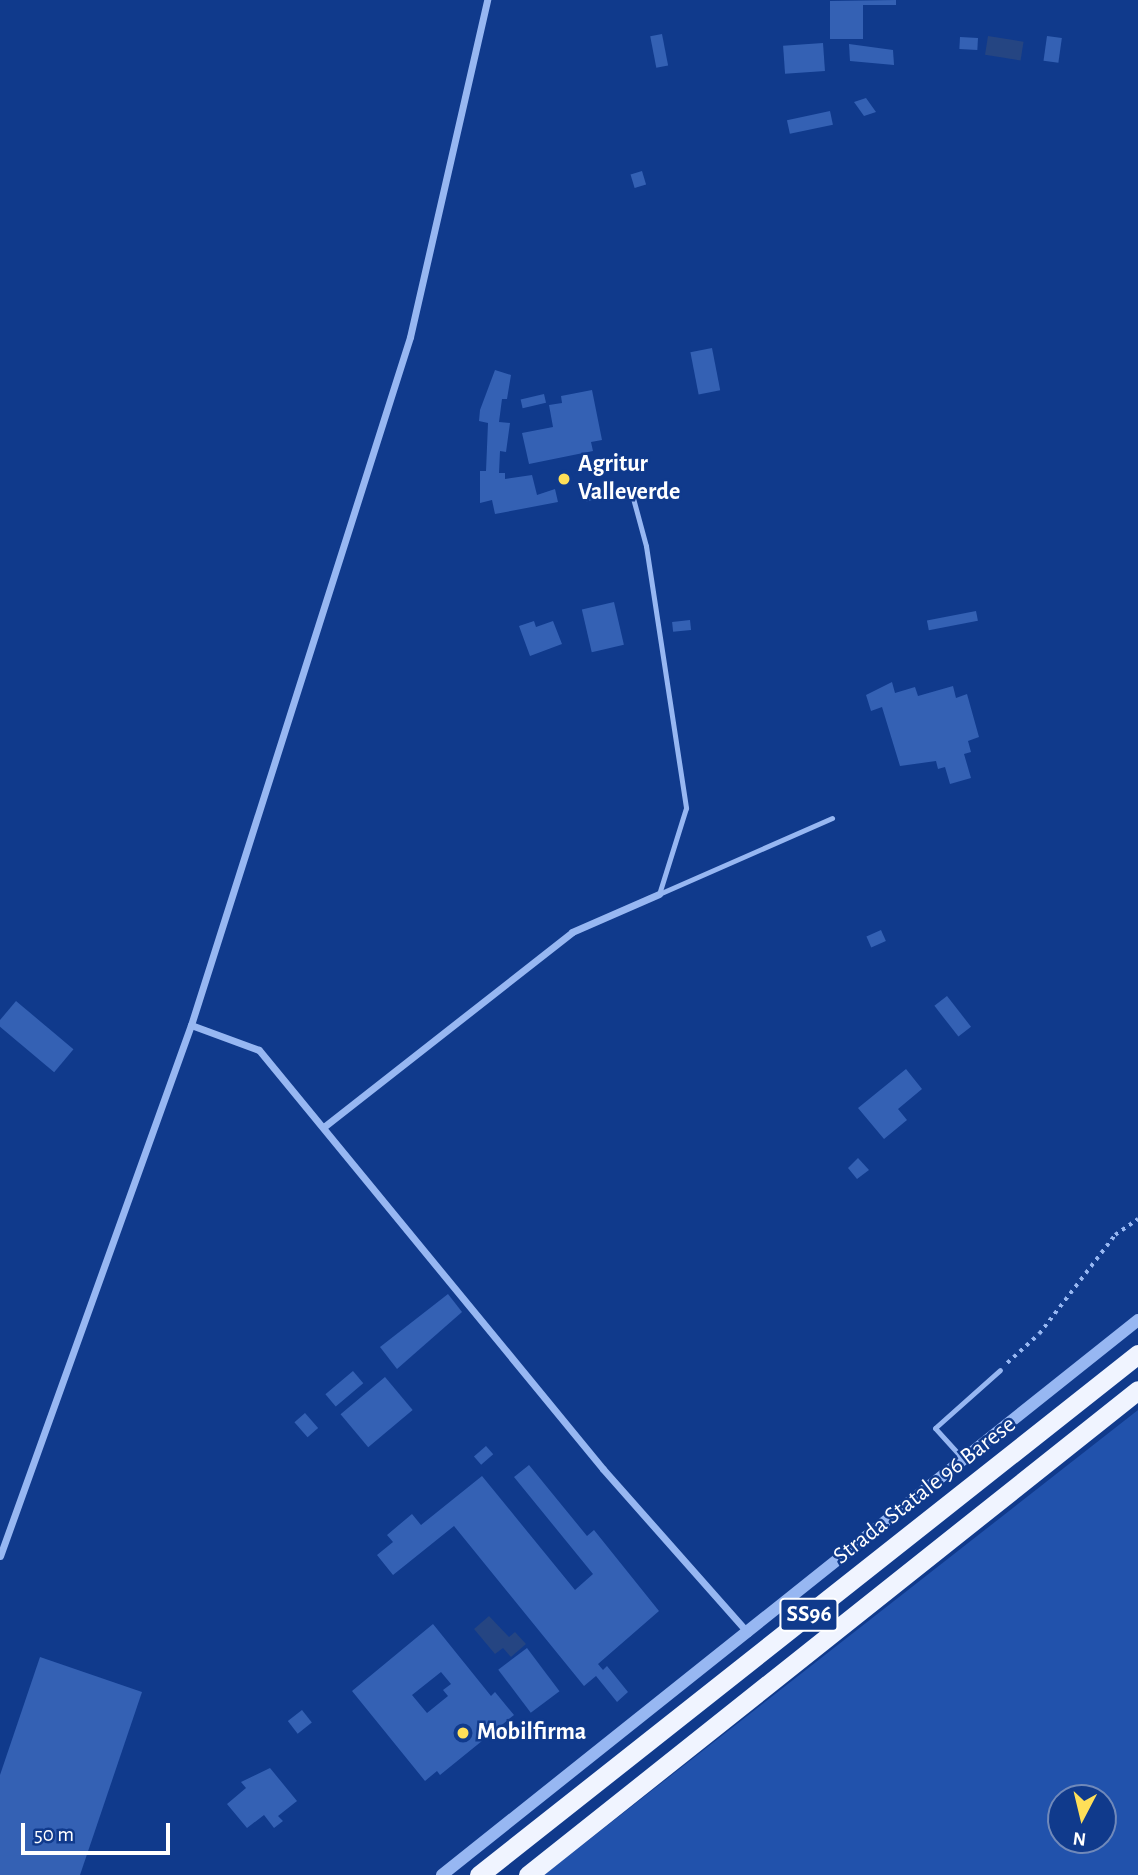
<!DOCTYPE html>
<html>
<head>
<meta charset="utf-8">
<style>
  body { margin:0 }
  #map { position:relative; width:1138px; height:1875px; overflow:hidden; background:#103a8c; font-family:"Alegreya Sans",sans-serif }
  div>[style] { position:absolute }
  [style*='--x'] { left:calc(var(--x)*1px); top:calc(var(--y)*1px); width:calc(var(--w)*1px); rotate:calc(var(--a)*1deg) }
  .green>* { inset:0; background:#2152ac }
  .water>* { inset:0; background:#254582; transform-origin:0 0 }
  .building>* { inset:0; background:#3461b4; transform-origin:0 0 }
  .path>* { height:3.5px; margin-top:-1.75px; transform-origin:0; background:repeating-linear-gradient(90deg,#97b7f2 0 3.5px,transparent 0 8.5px) }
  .service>* { height:5px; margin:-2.5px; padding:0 2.5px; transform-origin:2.5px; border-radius:2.5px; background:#97b7f2 }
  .minor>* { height:7px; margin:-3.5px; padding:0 3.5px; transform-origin:3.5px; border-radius:3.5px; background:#97b7f2 }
  .tertiary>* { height:12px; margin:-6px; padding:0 6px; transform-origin:6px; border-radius:6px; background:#97b7f2 }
  .trunk>* { height:19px; margin:-9.5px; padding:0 9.5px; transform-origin:9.5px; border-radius:9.5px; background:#f0f4ff }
  .dots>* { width:19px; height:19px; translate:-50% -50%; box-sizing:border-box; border:4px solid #103a8c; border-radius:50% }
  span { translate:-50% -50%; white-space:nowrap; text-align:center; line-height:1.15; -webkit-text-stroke:5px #103a8c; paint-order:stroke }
  .shield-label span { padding:2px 5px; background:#103a8c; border:2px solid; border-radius:5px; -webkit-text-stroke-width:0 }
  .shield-label { font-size:23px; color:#fff; font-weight:700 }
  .poi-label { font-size:24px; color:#fff; font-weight:700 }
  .left { translate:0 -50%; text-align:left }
  .street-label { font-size:24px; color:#fff }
  .north { position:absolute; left:1047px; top:1784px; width:70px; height:70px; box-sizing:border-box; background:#103a8c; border:2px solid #7089ba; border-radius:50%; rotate:187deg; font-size:19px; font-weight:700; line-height:28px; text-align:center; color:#fff }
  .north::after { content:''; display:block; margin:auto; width:24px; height:32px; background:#ffdf58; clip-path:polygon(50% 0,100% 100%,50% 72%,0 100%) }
  .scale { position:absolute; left:21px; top:1823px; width:149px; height:32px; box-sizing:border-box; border:4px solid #fff; border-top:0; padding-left:9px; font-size:21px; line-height:24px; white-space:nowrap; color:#fff; -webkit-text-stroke:5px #103a8c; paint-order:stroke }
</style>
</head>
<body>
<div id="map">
  <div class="green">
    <i style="clip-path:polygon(evenodd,1138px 1410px,1138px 1875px,544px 1875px,1138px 1410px,1061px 1798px,1103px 1798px,1103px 1840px,1061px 1840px,1061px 1798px)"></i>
  </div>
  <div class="water">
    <i style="left:988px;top:36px;width:36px;height:19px;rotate:9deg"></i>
    <i style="clip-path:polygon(489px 1616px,509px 1637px,515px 1632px,526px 1644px,511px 1657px,503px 1648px,495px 1654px,474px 1629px)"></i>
  </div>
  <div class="building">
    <i style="clip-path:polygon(896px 0,896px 5px,863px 5px,863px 39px,830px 39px,830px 1px)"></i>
    <i style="left:662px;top:34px;width:32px;height:12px;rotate:79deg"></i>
    <i style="left:1047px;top:36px;width:15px;height:25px;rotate:8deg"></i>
    <i style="left:960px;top:37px;width:18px;height:12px;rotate:3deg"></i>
    <i style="left:823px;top:43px;width:28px;height:40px;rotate:86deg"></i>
    <i style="clip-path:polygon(849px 44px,893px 50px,894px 65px,850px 61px)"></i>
    <i style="clip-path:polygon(866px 98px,876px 112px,864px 116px,854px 102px)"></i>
    <i style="left:830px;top:111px;width:14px;height:44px;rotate:78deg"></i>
    <i style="left:642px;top:171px;width:14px;height:12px;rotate:73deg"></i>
    <i style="left:712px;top:348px;width:43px;height:22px;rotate:79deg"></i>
    <i style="clip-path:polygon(495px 370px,511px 375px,507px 399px,502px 399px,499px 422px,510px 423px,506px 452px,500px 451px,499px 473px,505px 473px,505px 479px,532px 475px,537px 495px,555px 489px,558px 502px,495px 514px,492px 500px,480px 503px,480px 471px,486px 471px,488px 423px,479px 421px,480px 410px)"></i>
    <i style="clip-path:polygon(592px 390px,602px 440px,591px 442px,593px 451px,529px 464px,522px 433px,553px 427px,549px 405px,562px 403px,561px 396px)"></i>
    <i style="left:544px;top:394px;width:9px;height:24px;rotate:77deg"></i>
    <i style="left:604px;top:489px;width:8px;height:20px;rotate:76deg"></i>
    <i style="left:614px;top:602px;width:44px;height:33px;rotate:77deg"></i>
    <i style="left:976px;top:611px;width:10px;height:50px;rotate:79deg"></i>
    <i style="left:690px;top:620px;width:10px;height:18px;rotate:84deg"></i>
    <i style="clip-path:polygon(534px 621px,536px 627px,553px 621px,562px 644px,530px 656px,519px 626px)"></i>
    <i style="clip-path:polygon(892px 682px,895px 693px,915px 687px,918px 696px,953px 686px,956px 698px,967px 694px,979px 737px,968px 741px,971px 752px,964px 754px,971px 778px,950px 784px,945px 767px,938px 769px,936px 761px,900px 766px,882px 707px,871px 711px,866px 695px)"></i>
    <i style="left:881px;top:930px;width:12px;height:16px;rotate:66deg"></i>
    <i style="left:947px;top:996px;width:39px;height:16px;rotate:52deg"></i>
    <i style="left:16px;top:1001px;width:75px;height:30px;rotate:40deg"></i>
    <i style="clip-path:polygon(906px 1069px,922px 1089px,898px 1109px,907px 1120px,884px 1139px,858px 1108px)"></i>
    <i style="clip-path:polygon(858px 1158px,869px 1170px,857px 1179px,848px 1168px)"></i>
    <i style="clip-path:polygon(448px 1294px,462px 1312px,397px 1369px,380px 1347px)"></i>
    <i style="left:353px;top:1371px;width:16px;height:36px;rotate:50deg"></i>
    <i style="left:385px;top:1377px;width:43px;height:58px;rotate:50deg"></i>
    <i style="left:305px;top:1413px;width:20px;height:14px;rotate:49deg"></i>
    <i style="left:486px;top:1446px;width:11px;height:16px;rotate:49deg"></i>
    <i style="clip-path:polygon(529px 1465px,587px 1536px,594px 1530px,659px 1611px,598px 1664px,603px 1670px,607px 1666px,628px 1692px,617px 1702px,596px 1676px,584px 1686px,454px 1526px,393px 1575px,377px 1555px,393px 1542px,387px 1535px,412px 1514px,421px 1525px,482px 1476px,575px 1590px,593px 1574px,514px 1477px)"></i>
    <i style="clip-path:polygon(evenodd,433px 1624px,491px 1696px,495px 1692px,514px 1715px,440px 1775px,437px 1771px,425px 1781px,352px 1691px,433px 1624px,441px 1672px,451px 1684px,443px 1690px,448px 1696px,427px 1713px,412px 1695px,441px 1672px)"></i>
    <i style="left:527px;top:1648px;width:54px;height:36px;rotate:53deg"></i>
    <i style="clip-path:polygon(40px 1657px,142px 1692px,80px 1875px,0 1875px,0 1775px)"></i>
    <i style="left:302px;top:1710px;width:16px;height:18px;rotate:52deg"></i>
    <i style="clip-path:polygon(270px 1768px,297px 1801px,278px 1816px,283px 1821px,274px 1828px,264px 1815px,247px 1828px,227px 1804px,246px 1788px,241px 1782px)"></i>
  </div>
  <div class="path">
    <i style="--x:1007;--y:1363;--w:43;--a:-42.2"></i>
    <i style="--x:1039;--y:1334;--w:125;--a:-52.5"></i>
    <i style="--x:1115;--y:1235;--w:28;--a:-35"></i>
  </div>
  <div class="service">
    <i style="--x:630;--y:487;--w:61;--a:74.8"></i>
    <i style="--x:646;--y:546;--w:265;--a:81.3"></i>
    <i style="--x:686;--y:808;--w:90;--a:107.4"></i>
    <i style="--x:659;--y:894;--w:189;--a:-23.7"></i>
    <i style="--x:964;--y:1460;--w:43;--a:-132.2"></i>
    <i style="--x:935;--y:1428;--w:87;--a:-41.7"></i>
  </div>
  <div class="minor">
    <i style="--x:191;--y:1025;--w:72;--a:20.2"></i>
    <i style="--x:259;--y:1050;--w:542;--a:50.61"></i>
    <i style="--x:603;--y:1469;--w:219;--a:48.5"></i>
    <i style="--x:325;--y:1126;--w:314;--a:-38.1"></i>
    <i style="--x:572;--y:932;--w:95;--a:-23.6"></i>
    <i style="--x:0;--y:1556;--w:564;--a:-70.22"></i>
    <i style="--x:191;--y:1025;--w:722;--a:-72.34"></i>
    <i style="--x:410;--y:337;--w:346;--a:-77.1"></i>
  </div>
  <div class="tertiary">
    <i style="--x:442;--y:1875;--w:890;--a:-38.57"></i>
  </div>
  <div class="trunk">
    <i style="--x:479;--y:1875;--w:840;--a:-38.33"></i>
    <i style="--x:528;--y:1875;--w:779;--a:-38.49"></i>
  </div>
  <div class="dots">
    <i style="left:564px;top:479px;background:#ffdf58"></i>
    <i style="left:463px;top:1733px;background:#ffdf58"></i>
  </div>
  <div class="shield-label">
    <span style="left:809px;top:1615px">SS96</span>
  </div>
  <div class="poi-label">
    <span class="left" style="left:578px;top:479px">Agritur<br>Valleverde</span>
    <span class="left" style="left:477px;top:1733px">Mobilfirma</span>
  </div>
  <div class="street-label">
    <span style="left:925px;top:1491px;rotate:-38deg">Strada Statale 96 Barese</span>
  </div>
  <div class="north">N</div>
  <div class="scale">50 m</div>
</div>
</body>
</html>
